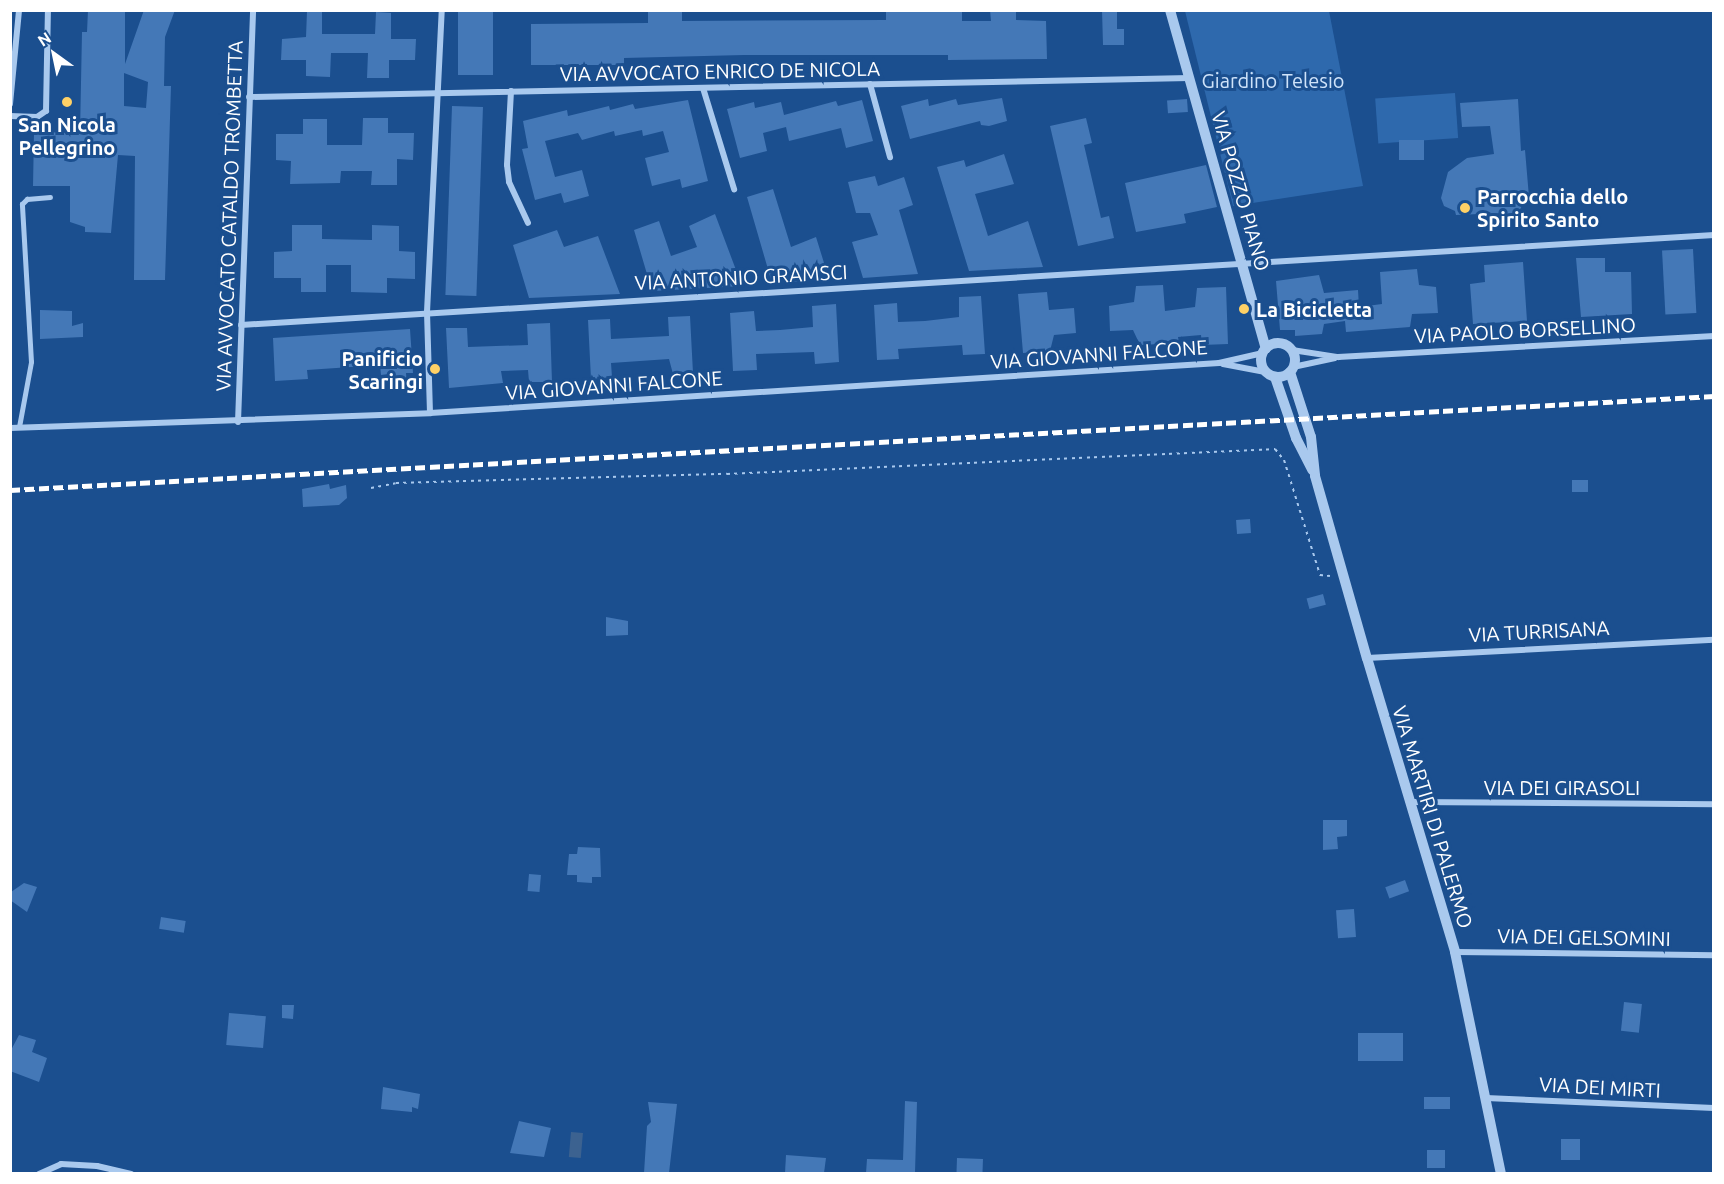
<!DOCTYPE html>
<html>
<head>
<meta charset="utf-8">
<style>
  body { margin:0 }
  #map { position:relative; width:1724px; height:1184px; overflow:hidden; background:#1b4f8f; font-family:Ubuntu,sans-serif }
  div>[style] { position:absolute }
  [style*='--x'] { left:calc(var(--x)*1px); top:calc(var(--y)*1px); width:calc(var(--w)*1px); rotate:calc(var(--a)*1deg) }
  .green>* { inset:0; background:#2e69ad; transform-origin:0 0 }
  .water>* { inset:0; background:#3c6290; transform-origin:0 0 }
  .building>* { inset:0; background:#4478b7; transform-origin:0 0 }
  .path>* { height:2px; margin-top:-1px; transform-origin:0; background:repeating-linear-gradient(90deg,#a9c9ee 0 3px,transparent 0 7.5px) }
  .service>* { height:4.5px; margin:-2.25px; padding:0 2.25px; transform-origin:2.25px; border-radius:2.25px; background:#a9c9ee }
  .minor>* { height:6px; margin:-3px; padding:0 3px; transform-origin:3px; border-radius:3px; background:#a9c9ee }
  .tertiary>* { height:10px; margin:-5px; padding:0 5px; transform-origin:5px; border-radius:5px; background:#a9c9ee }
  .tertiary>.ring { margin:-5px; padding:0; box-sizing:content-box; background:none; border:10px solid #a9c9ee; border-radius:50% }
  .rail>* { height:4.5px; margin-top:-2.25px; transform-origin:0; background:repeating-linear-gradient(90deg,#fff 0 10px,transparent 0 14.5px) }
  .dots>* { width:16px; height:16px; translate:-50% -50%; box-sizing:border-box; border:3px solid #1b4f8f; border-radius:50% }
  span { translate:-50% -50%; white-space:nowrap; text-align:center; line-height:1.15; -webkit-text-stroke:6px #1b4f8f; paint-order:stroke }
  .street-label { font-size:20px; color:#fff }
  .park-label { font-size:20px; color:#cfe3fa }
  .poi-label { font-size:20px; color:#fff; font-weight:700 }
  .left { translate:0 -50%; text-align:left }
  .right { translate:-100% -50%; text-align:right }
  .frame { position:absolute; inset:0; border:12px solid #fff; pointer-events:none }
  .north { position:absolute; left:24px; top:24px; width:60px; height:60px; -webkit-text-stroke:4px #1b4f8f; paint-order:stroke; rotate:327deg; font-size:16px; font-weight:700; line-height:24px; text-align:center; color:#fff }
  .north::after { content:''; display:block; margin:auto; width:21px; height:27px; background:#fff; clip-path:polygon(50% 0,100% 100%,50% 72%,0 100%) }
</style>
</head>
<body>
<div id="map">
  <div class="green">
    <i style="clip-path:polygon(1185px 11px,1329px 11px,1363px 186px,1233px 206px)"></i>
    <i style="left:1455px;top:93px;width:45px;height:80px;rotate:86deg"></i>
  </div>
  <div class="water">
    <i style="left:571px;top:1132px;width:12px;height:25px;rotate:5deg"></i>
  </div>
  <div class="building">
    <i style="clip-path:polygon(evenodd,88px 10px,125px 10px,125px 64px,144px 10px,175px 10px,165px 37px,164px 86px,171px 86px,165px 280px,134px 280px,135px 156px,118px 155px,111px 233px,85px 232px,85px 227px,70px 222px,70px 186px,33px 186px,34px 132px,80px 133px,82px 32px,87px 32px,88px 10px,124px 73px,148px 82px,146px 108px,124px 106px,124px 73px)"></i>
    <i style="left:458px;top:10px;width:35px;height:65px"></i>
    <i style="clip-path:polygon(648px 10px,682px 10px,682px 21px,886px 20px,886px 10px,962px 10px,962px 21px,991px 21px,990px 10px,1016px 10px,1016px 20px,1046px 21px,1047px 59px,948px 60px,948px 55px,744px 55px,624px 58px,624px 65px,531px 65px,531px 24px,648px 23px)"></i>
    <i style="clip-path:polygon(1102px 10px,1117px 10px,1117px 29px,1124px 29px,1124px 45px,1103px 45px)"></i>
    <i style="clip-path:polygon(307px 11px,322px 11px,322px 34px,375px 34px,376px 12px,391px 13px,391px 39px,416px 39px,415px 60px,389px 60px,389px 78px,367px 78px,368px 53px,331px 53px,330px 77px,306px 76px,306px 60px,281px 60px,282px 39px,306px 37px)"></i>
    <i style="clip-path:polygon(1002px 98px,1007px 121px,989px 126px,981px 125px,980px 121px,910px 139px,901px 106px,928px 99px,929px 106px,956px 99px,958px 105px)"></i>
    <i style="left:1187px;top:99px;width:13px;height:20px;rotate:86deg"></i>
    <i style="clip-path:polygon(1518px 99px,1521px 151px,1525px 150px,1529px 197px,1523px 198px,1521px 208px,1512px 217px,1504px 217px,1503px 213px,1456px 215px,1455px 211px,1444px 206px,1441px 198px,1448px 172px,1467px 158px,1494px 154px,1490px 126px,1462px 127px,1460px 103px)"></i>
    <i style="clip-path:polygon(688px 100px,708px 181px,682px 188px,680px 179px,652px 186px,645px 158px,669px 152px,663px 131px,643px 136px,642px 130px,615px 136px,614px 131px,582px 140px,578px 133px,545px 141px,555px 177px,582px 170px,589px 196px,564px 203px,561px 193px,535px 200px,522px 149px,528px 148px,523px 121px,567px 110px,568px 116px,609px 106px,610px 110px,633px 104px,635px 109px)"></i>
    <i style="clip-path:polygon(862px 100px,873px 141px,846px 148px,841px 128px,789px 141px,786px 127px,763px 133px,767px 151px,740px 158px,727px 109px,754px 102px,755px 108px,781px 102px,784px 115px,836px 101px,838px 106px)"></i>
    <i style="left:452px;top:106px;width:31px;height:189px;rotate:2deg"></i>
    <i style="clip-path:polygon(363px 118px,388px 118px,388px 133px,414px 133px,413px 160px,397px 159px,397px 185px,371px 185px,372px 171px,341px 171px,340px 183px,290px 184px,291px 161px,276px 160px,276px 134px,303px 134px,303px 119px,327px 119px,327px 145px,362px 145px)"></i>
    <i style="clip-path:polygon(1086px 118px,1092px 143px,1084px 145px,1101px 218px,1109px 216px,1114px 238px,1078px 246px,1050px 126px)"></i>
    <i style="left:1399px;top:140px;width:25px;height:20px"></i>
    <i style="clip-path:polygon(1004px 154px,1014px 184px,975px 194px,988px 236px,1028px 221px,1043px 267px,969px 271px,937px 167px,964px 160px,966px 167px)"></i>
    <i style="clip-path:polygon(1206px 165px,1217px 207px,1184px 214px,1186px 223px,1136px 232px,1125px 183px)"></i>
    <i style="clip-path:polygon(875px 176px,878px 186px,904px 177px,913px 205px,899px 210px,918px 274px,863px 278px,852px 242px,878px 235px,870px 213px,856px 213px,848px 182px)"></i>
    <i style="clip-path:polygon(773px 189px,791px 247px,816px 237px,829px 279px,772px 283px,747px 197px)"></i>
    <i style="clip-path:polygon(715px 214px,742px 286px,652px 291px,634px 230px,659px 221px,671px 256px,697px 247px,689px 226px)"></i>
    <i style="clip-path:polygon(292px 225px,322px 225px,322px 239px,372px 240px,372px 225px,399px 226px,399px 251px,415px 252px,415px 279px,387px 278px,387px 293px,351px 292px,351px 265px,326px 265px,326px 292px,301px 292px,301px 278px,274px 278px,274px 252px,292px 251px)"></i>
    <i style="clip-path:polygon(557px 230px,564px 247px,598px 236px,620px 294px,529px 298px,513px 245px)"></i>
    <i style="left:1693px;top:249px;width:64px;height:31px;rotate:87deg"></i>
    <i style="clip-path:polygon(1576px 258px,1605px 258px,1605px 272px,1631px 272px,1632px 314px,1581px 317px)"></i>
    <i style="clip-path:polygon(1523px 262px,1527px 321px,1473px 324px,1470px 284px,1485px 282px,1484px 265px)"></i>
    <i style="clip-path:polygon(1417px 269px,1419px 285px,1436px 287px,1438px 313px,1412px 314px,1410px 327px,1346px 332px,1345px 321px,1324px 324px,1322px 334px,1295px 336px,1295px 330px,1280px 330px,1276px 281px,1319px 275px,1324px 293px,1358px 290px,1359px 307px,1382px 304px,1380px 272px)"></i>
    <i style="clip-path:polygon(1163px 285px,1165px 311px,1195px 307px,1197px 288px,1226px 287px,1228px 344px,1202px 345px,1201px 335px,1178px 337px,1179px 343px,1140px 345px,1133px 330px,1110px 331px,1109px 306px,1134px 302px,1136px 286px)"></i>
    <i style="clip-path:polygon(1047px 292px,1049px 310px,1074px 308px,1076px 333px,1054px 335px,1050px 351px,1023px 353px,1018px 294px)"></i>
    <i style="clip-path:polygon(981px 296px,985px 354px,963px 355px,962px 345px,898px 349px,899px 359px,877px 360px,874px 305px,897px 303px,898px 322px,925px 321px,959px 317px,959px 297px)"></i>
    <i style="clip-path:polygon(836px 304px,839px 362px,815px 364px,814px 352px,756px 354px,757px 370px,733px 371px,730px 313px,754px 311px,756px 331px,780px 330px,813px 327px,812px 306px)"></i>
    <i style="clip-path:polygon(40px 310px,72px 311px,72px 326px,83px 323px,83px 337px,40px 339px)"></i>
    <i style="clip-path:polygon(690px 316px,693px 373px,673px 374px,669px 359px,611px 363px,612px 377px,591px 379px,588px 320px,610px 319px,611px 339px,669px 336px,668px 317px)"></i>
    <i style="clip-path:polygon(550px 323px,552px 382px,529px 382px,528px 370px,501px 371px,503px 383px,449px 388px,446px 328px,467px 328px,468px 347px,528px 345px,527px 324px)"></i>
    <i style="clip-path:polygon(410px 329px,413px 373px,406px 373px,407px 386px,390px 387px,389px 374px,381px 375px,380px 365px,307px 370px,308px 379px,275px 381px,273px 338px)"></i>
    <i style="left:1572px;top:480px;width:16px;height:12px"></i>
    <i style="clip-path:polygon(329px 484px,330px 489px,346px 485px,347px 498px,339px 505px,303px 507px,302px 489px)"></i>
    <i style="left:1250px;top:519px;width:14px;height:14px;rotate:86deg"></i>
    <i style="left:1323px;top:594px;width:11px;height:17px;rotate:75deg"></i>
    <i style="clip-path:polygon(606px 617px,628px 621px,628px 635px,606px 636px)"></i>
    <i style="clip-path:polygon(1323px 820px,1347px 820px,1347px 836px,1337px 837px,1338px 849px,1323px 850px)"></i>
    <i style="clip-path:polygon(578px 847px,600px 848px,601px 877px,592px 877px,592px 883px,577px 882px,577px 875px,567px 875px,569px 854px,577px 854px)"></i>
    <i style="left:529px;top:874px;width:12px;height:17px;rotate:5deg"></i>
    <i style="left:1405px;top:880px;width:12px;height:21px;rotate:70deg"></i>
    <i style="clip-path:polygon(24px 883px,37px 887px,27px 912px,10px 900px,11px 892px)"></i>
    <i style="left:1354px;top:909px;width:28px;height:18px;rotate:86deg"></i>
    <i style="left:161px;top:917px;width:25px;height:12px;rotate:9deg"></i>
    <i style="left:1624px;top:1002px;width:18px;height:29px;rotate:6deg"></i>
    <i style="clip-path:polygon(282px 1005px,294px 1005px,293px 1019px,282px 1018px)"></i>
    <i style="left:229px;top:1013px;width:37px;height:32px;rotate:5deg"></i>
    <i style="left:1403px;top:1033px;width:28px;height:45px;rotate:90deg"></i>
    <i style="clip-path:polygon(19px 1035px,36px 1040px,32px 1052px,47px 1058px,39px 1082px,10px 1071px,10px 1052px)"></i>
    <i style="clip-path:polygon(383px 1087px,420px 1094px,418px 1109px,412px 1107px,412px 1112px,381px 1109px)"></i>
    <i style="left:1450px;top:1097px;width:12px;height:26px;rotate:90deg"></i>
    <i style="clip-path:polygon(905px 1101px,917px 1102px,915px 1173px,866px 1173px,867px 1159px,903px 1160px)"></i>
    <i style="clip-path:polygon(648px 1102px,677px 1104px,669px 1173px,644px 1173px,647px 1126px,651px 1122px)"></i>
    <i style="clip-path:polygon(519px 1121px,551px 1128px,544px 1157px,510px 1153px)"></i>
    <i style="left:1561px;top:1139px;width:19px;height:21px"></i>
    <i style="left:1427px;top:1150px;width:18px;height:18px"></i>
    <i style="clip-path:polygon(786px 1155px,826px 1158px,824px 1173px,785px 1173px)"></i>
    <i style="left:957px;top:1158px;width:26px;height:15px;rotate:2deg"></i>
  </div>
  <div class="path">
    <i style="--x:371;--y:488;--w:25;--a:-11"></i>
    <i style="--x:396;--y:483;--w:331;--a:-1.6"></i>
    <i style="--x:727;--y:474;--w:549;--a:-2.61"></i>
    <i style="--x:1275;--y:449;--w:14;--a:51"></i>
    <i style="--x:1284;--y:460;--w:121;--a:72.6"></i>
    <i style="--x:1320;--y:575;--w:10;--a:6"></i>
  </div>
  <div class="service">
    <i style="--x:19;--y:427;--w:66;--a:-79.5"></i>
    <i style="--x:31;--y:362;--w:158;--a:-93.3"></i>
    <i style="--x:22;--y:204;--w:7;--a:-45"></i>
    <i style="--x:27;--y:199;--w:23;--a:-5"></i>
  </div>
  <div class="minor">
    <i style="--x:870;--y:84;--w:76;--a:74.7"></i>
    <i style="--x:703;--y:88;--w:106;--a:72.9"></i>
    <i style="--x:511;--y:91;--w:74;--a:93.1"></i>
    <i style="--x:507;--y:165;--w:17;--a:83"></i>
    <i style="--x:509;--y:182;--w:45;--a:65.1"></i>
    <i style="--x:249;--y:97;--w:941;--a:-1.16"></i>
    <i style="--x:10;--y:104;--w:94;--a:-84.5"></i>
    <i style="--x:10;--y:116;--w:27;--a:2"></i>
    <i style="--x:37;--y:117;--w:11;--a:-34"></i>
    <i style="--x:46;--y:111;--w:101;--a:-88.9"></i>
    <i style="--x:241;--y:325;--w:1476;--a:-3.5"></i>
    <i style="--x:1292;--y:350;--w:47;--a:8.7"></i>
    <i style="--x:1338;--y:357;--w:377;--a:-3.2"></i>
    <i style="--x:1223;--y:364;--w:43;--a:10.8"></i>
    <i style="--x:1293;--y:367;--w:43;--a:-12.1"></i>
    <i style="--x:430;--y:413;--w:101;--a:-91.7"></i>
    <i style="--x:427;--y:312;--w:302;--a:-87.2"></i>
    <i style="--x:238;--y:422;--w:412;--a:-87.9"></i>
    <i style="--x:10;--y:428;--w:420;--a:-2"></i>
    <i style="--x:430;--y:413;--w:791;--a:-3.63"></i>
    <i style="--x:1219;--y:363;--w:45;--a:-12.8"></i>
    <i style="--x:1367;--y:658;--w:347;--a:-3"></i>
    <i style="--x:1409;--y:802;--w:305;--a:0.4"></i>
    <i style="--x:1455;--y:952;--w:259;--a:0.7"></i>
    <i style="--x:1486;--y:1098;--w:228;--a:2.5"></i>
    <i style="--x:39;--y:1174;--w:24;--a:-24"></i>
    <i style="--x:61;--y:1164;--w:36;--a:3"></i>
    <i style="--x:97;--y:1166;--w:35;--a:13"></i>
  </div>
  <div class="tertiary">
    <i style="--x:1170;--y:10;--w:352;--a:74.2"></i>
    <i class="ring" style="left:1261px;top:343px;width:24px;height:24px"></i>
    <i style="--x:1290;--y:372;--w:68;--a:72.1"></i>
    <i style="--x:1311;--y:437;--w:39;--a:84"></i>
    <i style="--x:1315;--y:476;--w:189;--a:74.1"></i>
    <i style="--x:1367;--y:658;--w:307;--a:73.3"></i>
    <i style="--x:1455;--y:952;--w:227;--a:78.3"></i>
    <i style="--x:1275;--y:377;--w:65;--a:71"></i>
    <i style="--x:1296;--y:438;--w:36;--a:63"></i>
  </div>
  <div class="rail">
    <i style="--x:10;--y:490;--w:1707;--a:-3.16"></i>
  </div>
  <div class="dots">
    <i style="left:67px;top:102px;background:#ffd166"></i>
    <i style="left:1465px;top:208px;background:#ffd166"></i>
    <i style="left:1244px;top:309px;background:#ffd166"></i>
    <i style="left:435px;top:369px;background:#ffd166"></i>
  </div>
  <div class="street-label">
    <span style="left:720px;top:71px;rotate:-1deg">VIA AVVOCATO ENRICO DE NICOLA</span>
    <span style="left:1241px;top:191px;rotate:74deg">VIA POZZO PIANO</span>
    <span style="left:229px;top:216px;rotate:-88deg">VIA AVVOCATO CATALDO TROMBETTA</span>
    <span style="left:741px;top:277px;rotate:-3deg">VIA ANTONIO GRAMSCI</span>
    <span style="left:1525px;top:330px;rotate:-3deg">VIA PAOLO BORSELLINO</span>
    <span style="left:1099px;top:354px;rotate:-4deg">VIA GIOVANNI FALCONE</span>
    <span style="left:614px;top:385px;rotate:-4deg">VIA GIOVANNI FALCONE</span>
    <span style="left:1539px;top:631px;rotate:-3deg">VIA TURRISANA</span>
    <span style="left:1562px;top:787px">VIA DEI GIRASOLI</span>
    <span style="left:1433px;top:817px;rotate:73deg">VIA MARTIRI DI PALERMO</span>
    <span style="left:1584px;top:937px;rotate:1deg">VIA DEI GELSOMINI</span>
    <span style="left:1600px;top:1087px;rotate:3deg">VIA DEI MIRTI</span>
  </div>
  <div class="park-label">
    <span style="left:1273px;top:80px">Giardino Telesio</span>
  </div>
  <div class="poi-label">
    <span style="left:67px;top:136px">San Nicola<br>Pellegrino</span>
    <span class="left" style="left:1477px;top:208px">Parrocchia dello<br>Spirito Santo</span>
    <span class="left" style="left:1256px;top:309px">La Bicicletta</span>
    <span class="right" style="left:423px;top:370px">Panificio<br>Scaringi</span>
  </div>
  <div class="frame"></div>
  <div class="north">N</div>
</div>
</body>
</html>
